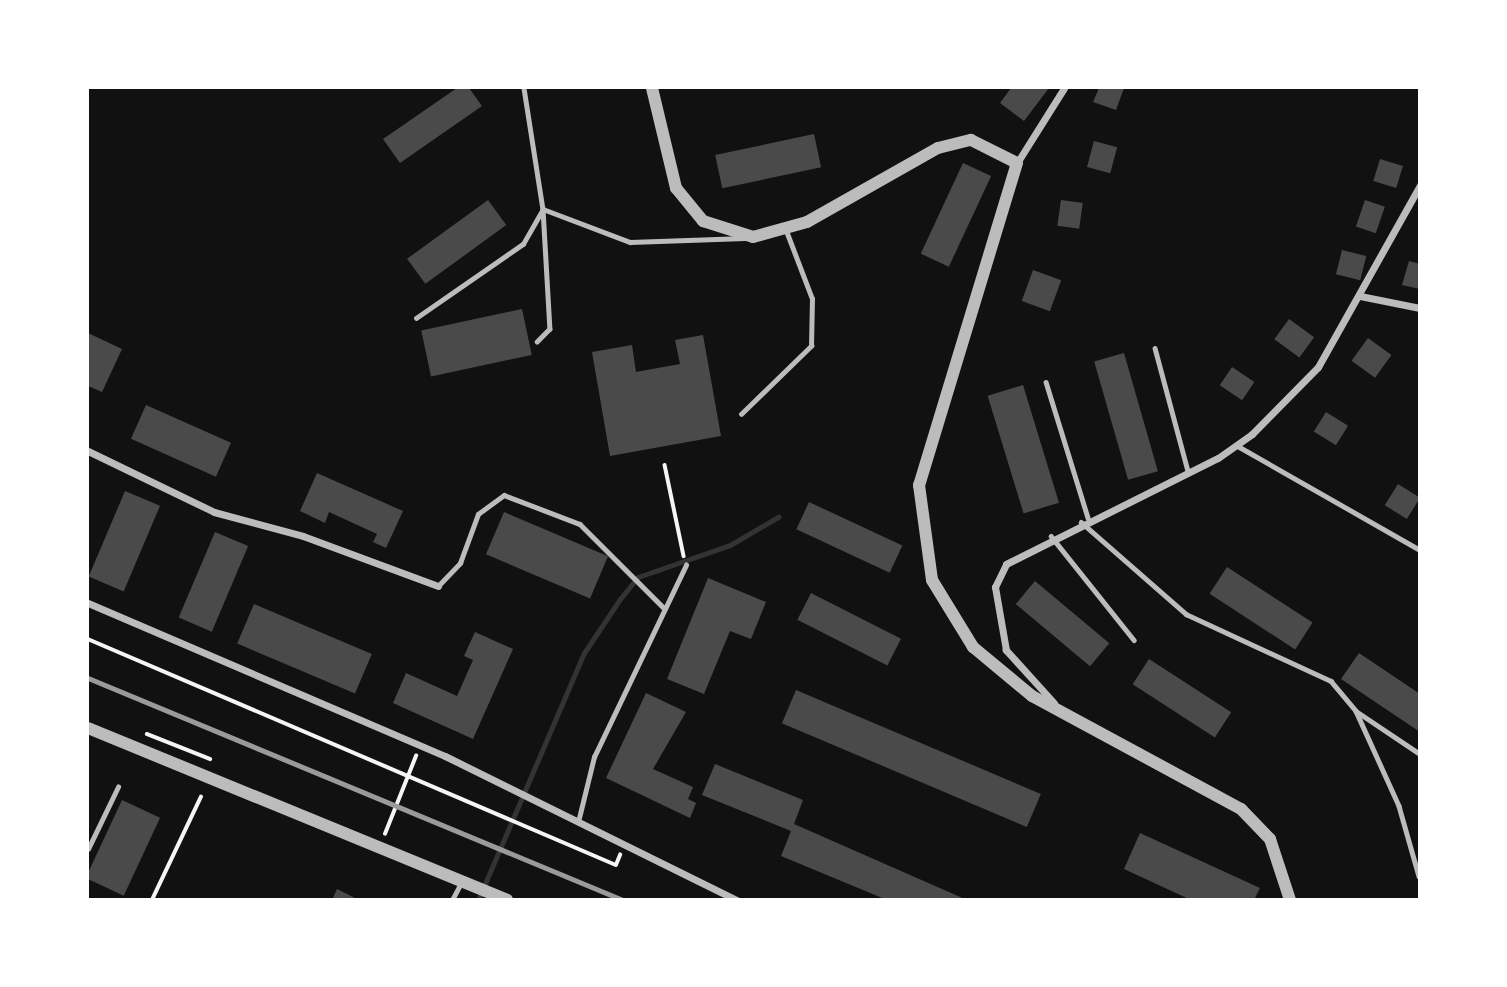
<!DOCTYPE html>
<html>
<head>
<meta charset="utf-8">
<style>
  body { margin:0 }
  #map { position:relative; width:1507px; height:987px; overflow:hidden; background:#111; font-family:Roboto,sans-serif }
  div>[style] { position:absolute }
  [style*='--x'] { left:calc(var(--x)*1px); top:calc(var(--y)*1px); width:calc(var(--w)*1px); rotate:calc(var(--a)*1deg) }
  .stream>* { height:5px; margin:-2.5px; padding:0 2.5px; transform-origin:2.5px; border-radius:2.5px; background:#333 }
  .building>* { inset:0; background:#4a4a4a; transform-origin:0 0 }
  .path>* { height:3.5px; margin:-1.75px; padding:0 1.75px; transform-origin:1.75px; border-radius:1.75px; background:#f5f5f5 }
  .service>* { height:4.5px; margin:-2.25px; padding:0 2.25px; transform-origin:2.25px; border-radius:2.25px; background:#bcbcbc }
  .minor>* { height:7px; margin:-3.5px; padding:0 3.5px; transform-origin:3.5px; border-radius:3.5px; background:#bcbcbc }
  .tertiary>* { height:12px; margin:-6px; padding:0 6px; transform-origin:6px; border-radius:6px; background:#bcbcbc }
  .rail>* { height:5px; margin:-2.5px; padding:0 2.5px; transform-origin:2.5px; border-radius:2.5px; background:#9a9a9a }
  span { translate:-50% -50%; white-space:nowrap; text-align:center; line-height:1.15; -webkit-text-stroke:5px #fff; paint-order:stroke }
  .frame { position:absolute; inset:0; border:89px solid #fff; pointer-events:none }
</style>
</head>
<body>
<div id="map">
  <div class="stream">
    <i style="--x:478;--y:900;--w:269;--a:-66.8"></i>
    <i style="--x:584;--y:653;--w:65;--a:-56.3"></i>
    <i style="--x:620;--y:599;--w:28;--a:-51"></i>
    <i style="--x:638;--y:577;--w:97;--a:-19.2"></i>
    <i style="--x:730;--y:545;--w:56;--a:-30.3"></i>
  </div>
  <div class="building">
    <i style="clip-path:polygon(457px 88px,469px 88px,482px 106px,400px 163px,383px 139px)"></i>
    <i style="clip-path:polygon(1011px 88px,1049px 88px,1024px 121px,1000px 103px)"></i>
    <i style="clip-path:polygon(1099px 88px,1124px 88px,1116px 110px,1093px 102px)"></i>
    <i style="left:814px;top:134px;width:34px;height:101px;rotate:78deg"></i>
    <i style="left:1094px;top:141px;width:24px;height:27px;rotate:15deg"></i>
    <i style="left:1380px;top:159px;width:24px;height:23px;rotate:17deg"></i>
    <i style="left:963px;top:163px;width:31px;height:100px;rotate:25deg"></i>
    <i style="left:488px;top:200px;width:31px;height:100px;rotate:54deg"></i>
    <i style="left:1061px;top:200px;width:22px;height:26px;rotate:8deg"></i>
    <i style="left:1365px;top:200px;width:21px;height:28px;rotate:19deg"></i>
    <i style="left:1342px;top:250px;width:25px;height:25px;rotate:14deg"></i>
    <i style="clip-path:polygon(1409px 261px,1420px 264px,1420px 289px,1402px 285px)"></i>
    <i style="left:1033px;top:270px;width:30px;height:33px;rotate:20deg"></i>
    <i style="left:522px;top:309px;width:47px;height:103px;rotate:78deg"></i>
    <i style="left:1289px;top:319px;width:31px;height:25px;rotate:36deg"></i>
    <i style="clip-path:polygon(88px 333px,122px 349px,102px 392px,88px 386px)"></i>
    <i style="clip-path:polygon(703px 335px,721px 436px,610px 456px,592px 352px,632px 345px,636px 372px,680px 364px,675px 340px)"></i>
    <i style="left:1368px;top:338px;width:29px;height:28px;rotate:36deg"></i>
    <i style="left:1124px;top:353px;width:123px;height:31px;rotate:74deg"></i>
    <i style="left:1232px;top:367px;width:27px;height:22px;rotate:34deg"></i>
    <i style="left:1023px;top:385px;width:123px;height:37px;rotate:73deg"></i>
    <i style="left:146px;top:405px;width:93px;height:37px;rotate:24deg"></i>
    <i style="left:1326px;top:412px;width:26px;height:23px;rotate:32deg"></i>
    <i style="clip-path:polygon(317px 473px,403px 511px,386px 548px,373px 542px,377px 534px,329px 512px,325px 523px,300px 511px)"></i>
    <i style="left:1398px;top:484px;width:26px;height:25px;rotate:32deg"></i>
    <i style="left:125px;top:491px;width:38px;height:93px;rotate:23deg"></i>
    <i style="left:809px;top:502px;width:103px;height:30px;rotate:25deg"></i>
    <i style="left:504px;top:512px;width:113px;height:46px;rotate:23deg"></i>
    <i style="left:215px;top:532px;width:36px;height:93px;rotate:23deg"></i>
    <i style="left:1227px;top:567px;width:102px;height:32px;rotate:33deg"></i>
    <i style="clip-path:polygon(708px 578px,766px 602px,751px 639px,730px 631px,704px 694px,667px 679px)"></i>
    <i style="left:1035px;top:581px;width:97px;height:30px;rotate:40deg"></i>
    <i style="left:811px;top:593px;width:101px;height:30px;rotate:27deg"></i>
    <i style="left:254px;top:604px;width:128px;height:43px;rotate:23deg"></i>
    <i style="clip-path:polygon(475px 632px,513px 649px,473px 739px,393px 703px,406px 673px,457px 696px,473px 660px,464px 656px)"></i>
    <i style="clip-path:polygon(1359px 653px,1420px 694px,1420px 732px,1341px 679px)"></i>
    <i style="left:1149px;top:659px;width:98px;height:30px;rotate:33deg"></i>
    <i style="left:796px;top:690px;width:266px;height:36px;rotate:23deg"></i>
    <i style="clip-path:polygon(646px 693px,686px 712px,653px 769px,693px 787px,688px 799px,696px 803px,690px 818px,606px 778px)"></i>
    <i style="clip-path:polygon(715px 764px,803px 800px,794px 824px,967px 900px,887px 900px,781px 856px,791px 831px,702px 795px)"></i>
    <i style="left:122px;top:800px;width:42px;height:86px;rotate:25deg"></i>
    <i style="clip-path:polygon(1140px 833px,1260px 888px,1254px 900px,1191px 900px,1124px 869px)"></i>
    <i style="clip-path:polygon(337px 889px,359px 900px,332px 900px)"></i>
  </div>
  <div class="path">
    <i style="--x:665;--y:465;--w:93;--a:78.2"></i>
    <i style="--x:88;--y:639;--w:574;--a:23.17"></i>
    <i style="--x:616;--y:865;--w:11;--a:-68"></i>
    <i style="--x:147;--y:734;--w:68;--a:21.6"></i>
    <i style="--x:385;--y:834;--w:84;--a:-68.3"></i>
    <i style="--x:152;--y:900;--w:114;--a:-64.6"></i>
  </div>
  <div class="service">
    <i style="--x:524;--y:88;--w:122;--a:81.1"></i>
    <i style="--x:543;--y:209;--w:120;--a:86.7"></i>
    <i style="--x:550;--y:329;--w:18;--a:135"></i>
    <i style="--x:416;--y:318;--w:130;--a:-34.7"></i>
    <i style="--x:523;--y:244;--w:40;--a:-60.3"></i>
    <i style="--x:543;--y:209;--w:93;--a:20.8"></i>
    <i style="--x:630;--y:242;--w:115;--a:-2"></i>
    <i style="--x:1155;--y:348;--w:127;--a:75"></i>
    <i style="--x:1046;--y:382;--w:142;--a:72.8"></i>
    <i style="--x:741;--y:414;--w:98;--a:-44.2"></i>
    <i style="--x:811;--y:346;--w:47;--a:-88.8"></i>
    <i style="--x:812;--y:299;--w:73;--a:-110.9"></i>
    <i style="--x:1236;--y:445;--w:212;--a:29.7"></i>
    <i style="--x:1081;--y:522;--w:140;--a:41.2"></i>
    <i style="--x:1186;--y:614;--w:160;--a:24.8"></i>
    <i style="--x:1331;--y:681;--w:39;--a:50"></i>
    <i style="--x:1356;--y:711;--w:104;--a:65.6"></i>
    <i style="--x:1399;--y:806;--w:73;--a:74.1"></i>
    <i style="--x:1051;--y:536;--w:133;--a:51.4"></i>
    <i style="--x:438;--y:586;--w:32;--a:-46"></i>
    <i style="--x:460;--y:563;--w:52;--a:-69.8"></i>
    <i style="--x:478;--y:514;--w:32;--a:-36"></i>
    <i style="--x:504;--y:495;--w:81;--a:20.9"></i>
    <i style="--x:580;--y:524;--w:120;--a:45"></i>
    <i style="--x:1356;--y:711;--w:77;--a:33.9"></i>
    <i style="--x:579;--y:818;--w:63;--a:-76.2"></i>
    <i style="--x:594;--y:757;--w:213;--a:-64.4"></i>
    <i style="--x:88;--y:849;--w:69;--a:-64.2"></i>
    <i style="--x:452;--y:900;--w:19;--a:-62"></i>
  </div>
  <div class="minor">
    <i style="--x:1017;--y:163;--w:89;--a:-57.9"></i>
    <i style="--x:1360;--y:296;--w:61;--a:11.3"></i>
    <i style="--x:88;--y:451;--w:140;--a:25.8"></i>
    <i style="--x:214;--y:512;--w:92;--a:15.1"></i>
    <i style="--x:303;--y:536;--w:144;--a:20.3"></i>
    <i style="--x:88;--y:603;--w:388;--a:23.2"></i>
    <i style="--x:445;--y:756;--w:326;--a:26.3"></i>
    <i style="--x:1054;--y:703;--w:72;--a:-132.2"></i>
    <i style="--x:1006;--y:650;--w:64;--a:-99.9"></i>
    <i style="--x:995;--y:587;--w:25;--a:-64"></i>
    <i style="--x:1006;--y:564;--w:237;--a:-26.6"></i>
    <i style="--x:1218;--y:458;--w:42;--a:-35.2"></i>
    <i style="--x:1252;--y:434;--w:94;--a:-45.4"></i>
    <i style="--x:1318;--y:367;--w:209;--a:-60.7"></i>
  </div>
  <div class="tertiary">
    <i style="--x:652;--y:88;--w:103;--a:76.5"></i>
    <i style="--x:676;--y:188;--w:43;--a:50.7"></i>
    <i style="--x:703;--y:221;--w:52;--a:17.7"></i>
    <i style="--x:753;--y:237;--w:56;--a:-15.5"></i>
    <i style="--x:807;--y:222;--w:150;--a:-29.5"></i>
    <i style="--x:938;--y:148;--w:34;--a:-14"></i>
    <i style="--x:971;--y:140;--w:51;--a:26.6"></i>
    <i style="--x:1017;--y:163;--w:337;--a:106.9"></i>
    <i style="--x:919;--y:485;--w:96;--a:82.2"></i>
    <i style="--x:932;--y:580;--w:79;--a:58.5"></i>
    <i style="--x:973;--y:647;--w:77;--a:39.7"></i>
    <i style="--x:1032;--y:696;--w:238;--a:28.4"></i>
    <i style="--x:1241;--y:809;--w:42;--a:46"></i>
    <i style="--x:1270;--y:839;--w:64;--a:71.8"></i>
    <i style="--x:88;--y:728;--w:453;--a:22.3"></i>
  </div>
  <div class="rail">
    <i style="--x:88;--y:678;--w:579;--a:22.54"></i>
  </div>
  <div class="frame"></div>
</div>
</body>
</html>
